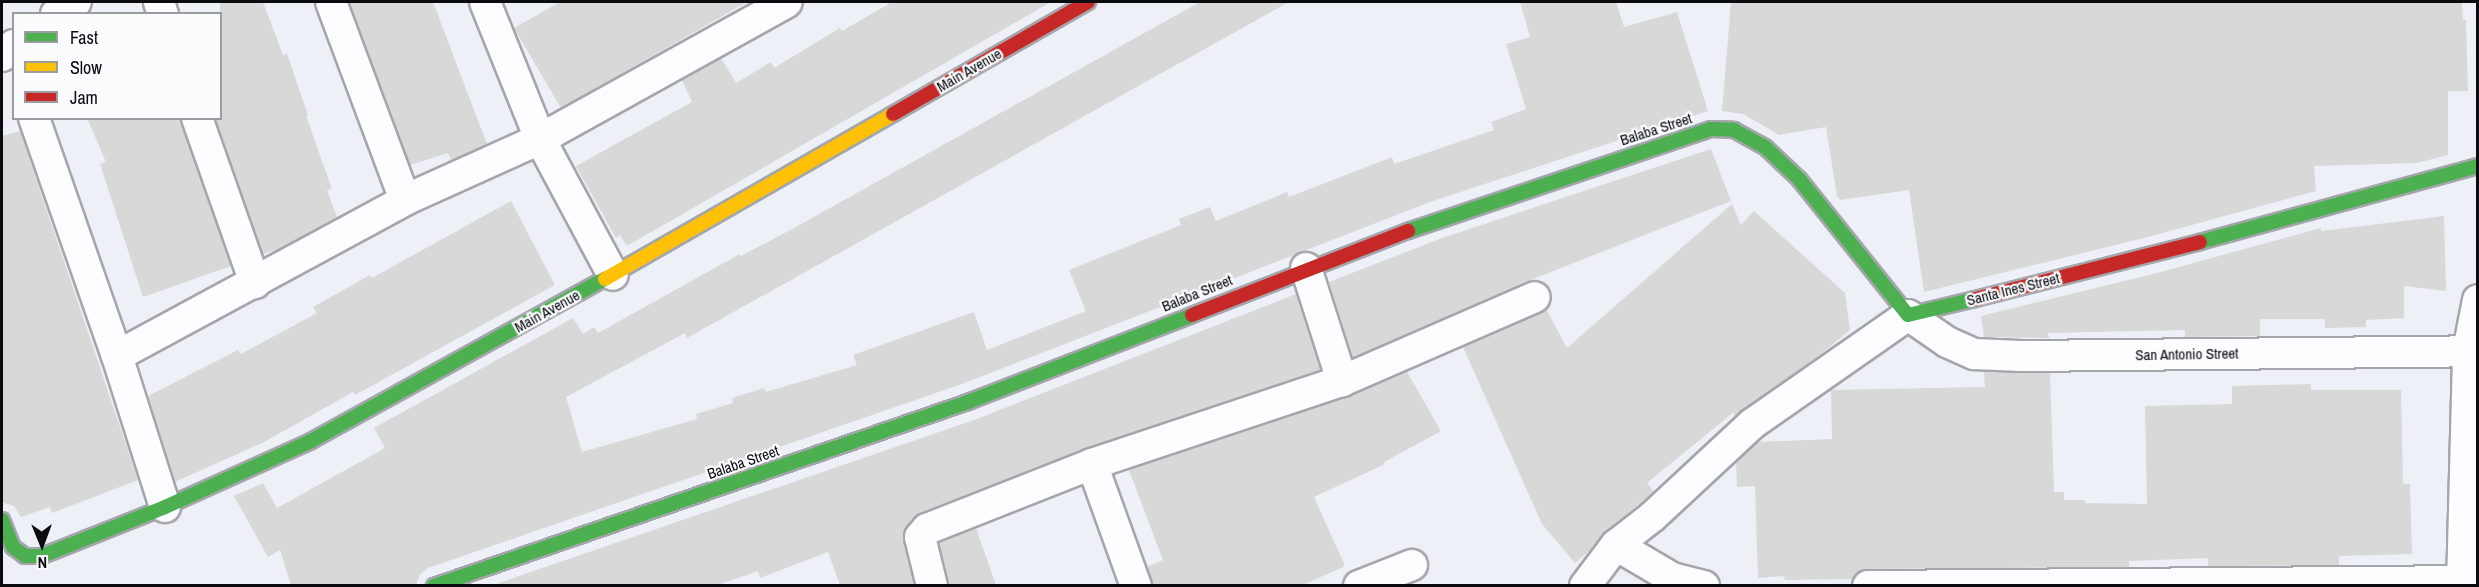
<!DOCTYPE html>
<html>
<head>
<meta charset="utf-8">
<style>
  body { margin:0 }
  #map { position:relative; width:2479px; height:587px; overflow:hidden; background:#edf0f6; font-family:"Archivo Narrow",sans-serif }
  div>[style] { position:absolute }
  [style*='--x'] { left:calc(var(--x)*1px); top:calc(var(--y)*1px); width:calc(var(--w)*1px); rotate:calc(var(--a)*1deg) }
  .building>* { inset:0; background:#d8d8d9 }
  .roads { filter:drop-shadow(2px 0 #a4a6ab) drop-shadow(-2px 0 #a4a6ab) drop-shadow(0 2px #a4a6ab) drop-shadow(0 -2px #a4a6ab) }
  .street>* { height:30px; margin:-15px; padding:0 15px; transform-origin:15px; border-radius:15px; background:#fcfdfe }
  .fast>* { height:14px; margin:-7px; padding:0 7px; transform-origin:7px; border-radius:7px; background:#4caf50 }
  .slow>* { height:14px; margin:-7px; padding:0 7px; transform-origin:7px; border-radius:7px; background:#ffc107 }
  .jam>* { height:14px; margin:-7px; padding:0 7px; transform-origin:7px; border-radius:7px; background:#c62828 }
  span { translate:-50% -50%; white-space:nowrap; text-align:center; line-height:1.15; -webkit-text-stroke:4.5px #fbfcfe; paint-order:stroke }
  .street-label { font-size:15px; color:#0b0c10 }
  .frame { position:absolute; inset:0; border:3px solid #0b0c10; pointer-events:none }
  .legend { position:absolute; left:12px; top:12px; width:210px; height:108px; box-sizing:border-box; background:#fbfcfe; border:2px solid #9b9c9f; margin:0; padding:8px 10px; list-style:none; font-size:18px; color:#0b0c10 }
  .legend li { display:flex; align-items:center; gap:12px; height:30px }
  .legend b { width:30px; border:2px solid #9b9c9f }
  .north { position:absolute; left:12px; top:515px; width:60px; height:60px; -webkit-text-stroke:4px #fbfcfe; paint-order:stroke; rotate:179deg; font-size:16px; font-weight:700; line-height:24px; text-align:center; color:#0b0c10 }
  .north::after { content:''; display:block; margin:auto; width:21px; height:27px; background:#0b0c10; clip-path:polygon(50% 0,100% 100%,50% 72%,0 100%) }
</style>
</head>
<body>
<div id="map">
  <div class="building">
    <i style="clip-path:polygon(220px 2px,263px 2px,283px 55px,287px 54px,308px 115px,306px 116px,332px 189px,327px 190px,337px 217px,277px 250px,263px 254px,215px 118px,220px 118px)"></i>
    <i style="clip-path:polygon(349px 2px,433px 2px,487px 144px,451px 160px,448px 153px,410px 165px)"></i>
    <i style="clip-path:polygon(560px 2px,747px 2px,561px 108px,514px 28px)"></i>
    <i style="clip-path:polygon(892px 2px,1051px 2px,627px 246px,620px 235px,616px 238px,576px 166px,692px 102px,682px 80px,721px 58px,736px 83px,771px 62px,774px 68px,840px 28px,842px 31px)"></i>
    <i style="clip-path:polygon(1200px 2px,1289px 2px,687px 338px,685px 333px,566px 397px,582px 452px,697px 419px,696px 414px,733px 403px,732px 398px,764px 388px,766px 392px,857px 365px,853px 355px,974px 312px,987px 350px,1086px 311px,1069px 270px,1181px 225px,1179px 219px,1210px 207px,1216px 221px,1287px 192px,1289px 197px,1392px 157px,1394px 164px,1494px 130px,1491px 122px,1526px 109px,1506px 44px,1530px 37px,1520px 2px,1616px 2px,1624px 27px,1677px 12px,1708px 111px,1430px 202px,962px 384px,428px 568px,420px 574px,416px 585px,291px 585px,280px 550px,268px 557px,234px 496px,263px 483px,277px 508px,385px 448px,374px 428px,573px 318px,583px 334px,594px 327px,598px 333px,740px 254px,741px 256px,794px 228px)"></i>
    <i style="clip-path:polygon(1731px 2px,2462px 2px,2463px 20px,2466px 20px,2468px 91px,2448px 91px,2448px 155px,2417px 163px,2314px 166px,2316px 191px,2148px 237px,1924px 292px,1909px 190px,1840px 200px,1837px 196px,1826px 127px,1779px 135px,1743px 114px,1722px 111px)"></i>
    <i style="clip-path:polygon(87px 118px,180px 118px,231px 266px,143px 297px,100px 164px,106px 162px)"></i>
    <i style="clip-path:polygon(20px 131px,138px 480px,52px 513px,50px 507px,21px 517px,14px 506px,2px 502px,2px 136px)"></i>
    <i style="clip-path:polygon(1711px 149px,1731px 201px,1528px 281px,1353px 358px,1329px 282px,1442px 238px)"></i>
    <i style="clip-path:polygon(511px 201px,555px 285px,355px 395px,353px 392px,264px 442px,175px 482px,148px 396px,238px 350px,241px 354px,317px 313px,313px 307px,370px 275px,372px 278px)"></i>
    <i style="clip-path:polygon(1732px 204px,1741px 225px,1754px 211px,1845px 293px,1850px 330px,1817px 357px,1734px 417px,1734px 412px,1647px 483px,1654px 492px,1605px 531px,1590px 550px,1575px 563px,1542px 524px,1463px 347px,1546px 309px,1567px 348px)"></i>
    <i style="clip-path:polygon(2444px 216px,2446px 291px,2404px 286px,2404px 318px,2366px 320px,2366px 327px,2325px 328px,2325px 319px,2260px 319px,2260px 336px,2185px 337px,2185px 330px,2048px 333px,2049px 338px,1984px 337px,1981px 316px,2157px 273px,2321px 228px,2321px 231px)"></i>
    <i style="clip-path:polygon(1296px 294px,1320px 370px,1086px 448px,921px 513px,907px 526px,903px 533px,914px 585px,840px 585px,828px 552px,760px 578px,758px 571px,718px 585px,493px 585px,974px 420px)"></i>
    <i style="clip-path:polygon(1407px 372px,1441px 431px,1384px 462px,1385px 464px,1314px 497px,1345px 566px,1303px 585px,1153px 585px,1147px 567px,1163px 560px,1129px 470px,1348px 397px)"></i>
    <i style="clip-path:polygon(1984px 372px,2050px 373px,2054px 492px,2064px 492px,2064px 500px,2085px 500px,2085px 503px,2147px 504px,2145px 406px,2232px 404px,2232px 386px,2311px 384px,2311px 390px,2401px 390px,2403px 484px,2410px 484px,2412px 554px,2339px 556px,2339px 565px,2208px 566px,2208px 558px,2129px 561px,2129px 567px,1868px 569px,1859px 572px,1852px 579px,1785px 580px,1784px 576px,1758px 578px,1755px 486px,1737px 487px,1736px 462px,1758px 442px,1832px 439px,1831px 390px,1985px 387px)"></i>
    <i style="clip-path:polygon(976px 528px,996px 585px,949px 585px,939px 543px)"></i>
  </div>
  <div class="roads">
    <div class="street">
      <i style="--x:159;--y:2;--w:13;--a:72"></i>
      <i style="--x:331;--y:2;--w:211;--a:69.5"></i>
      <i style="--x:485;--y:2;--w:148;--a:68.1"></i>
      <i style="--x:540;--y:139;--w:154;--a:61.8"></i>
      <i style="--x:56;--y:14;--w:23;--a:-31"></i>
      <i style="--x:2;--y:56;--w:16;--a:-43"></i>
      <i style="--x:34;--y:118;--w:252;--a:70.8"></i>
      <i style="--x:197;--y:118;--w:175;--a:70.6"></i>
      <i style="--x:1306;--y:268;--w:119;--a:72.3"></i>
      <i style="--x:1092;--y:464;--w:130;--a:70.2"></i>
      <i style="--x:165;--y:507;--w:158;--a:-107.6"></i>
      <i style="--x:117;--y:356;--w:328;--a:-28.4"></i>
      <i style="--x:405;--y:200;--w:148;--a:-24.3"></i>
      <i style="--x:540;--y:139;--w:282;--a:-29"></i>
      <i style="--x:1616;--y:545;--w:65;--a:30.5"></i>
      <i style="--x:1672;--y:578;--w:33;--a:14"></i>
      <i style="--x:932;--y:586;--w:50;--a:-103.8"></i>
      <i style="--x:920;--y:537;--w:11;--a:-49"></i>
      <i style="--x:927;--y:529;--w:177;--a:-21.5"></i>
      <i style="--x:1092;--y:464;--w:263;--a:-18.4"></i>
      <i style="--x:1342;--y:381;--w:210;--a:-23.5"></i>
      <i style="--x:1359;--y:586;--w:57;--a:-21.6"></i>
      <i style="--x:1585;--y:586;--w:51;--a:-52.9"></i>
      <i style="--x:1616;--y:545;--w:46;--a:-37.9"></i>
      <i style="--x:1652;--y:517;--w:137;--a:-42.9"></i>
      <i style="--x:1752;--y:424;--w:190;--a:-34.9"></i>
      <i style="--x:1908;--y:315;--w:47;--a:34.7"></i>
      <i style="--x:1947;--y:342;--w:30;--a:24"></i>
      <i style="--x:1974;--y:354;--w:47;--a:2.4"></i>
      <i style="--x:2021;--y:356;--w:457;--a:-0.6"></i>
      <i style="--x:1868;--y:586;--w:610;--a:-0.47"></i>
      <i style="--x:2462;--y:586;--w:235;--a:-88.5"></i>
      <i style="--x:2468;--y:351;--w:52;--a:-78.9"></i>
    </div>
    <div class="fast">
      <i style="--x:1408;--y:231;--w:320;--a:-18.6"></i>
      <i style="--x:1711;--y:129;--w:23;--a:2"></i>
      <i style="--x:1734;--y:130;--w:35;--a:29"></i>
      <i style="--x:1765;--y:147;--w:47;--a:43.3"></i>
      <i style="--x:1799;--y:179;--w:174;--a:51.3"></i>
      <i style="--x:1908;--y:315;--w:69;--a:-13.4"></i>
      <i style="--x:2200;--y:242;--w:288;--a:-15.3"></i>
      <i style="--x:2;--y:520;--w:29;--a:68"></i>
      <i style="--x:13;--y:547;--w:15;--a:37"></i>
      <i style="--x:25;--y:556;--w:17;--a:0"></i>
      <i style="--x:42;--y:556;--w:132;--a:-21.7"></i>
      <i style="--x:165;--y:507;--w:160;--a:-24.3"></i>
      <i style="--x:311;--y:441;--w:336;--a:-28.9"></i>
      <i style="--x:434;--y:586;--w:565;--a:-19.01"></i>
      <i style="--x:968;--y:402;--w:240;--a:-21.2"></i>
    </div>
    <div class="slow">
      <i style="--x:605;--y:279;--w:332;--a:-29.8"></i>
    </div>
    <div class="jam">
      <i style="--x:893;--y:114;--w:225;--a:-29.9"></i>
      <i style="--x:1975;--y:299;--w:232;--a:-14.2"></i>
      <i style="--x:1192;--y:315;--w:232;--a:-21.3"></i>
    </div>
  </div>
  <div class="street-label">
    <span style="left:969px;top:70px;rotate:-30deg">Main Avenue</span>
    <span style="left:1656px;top:129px;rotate:-18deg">Balaba Street</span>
    <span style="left:2013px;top:289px;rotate:-14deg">Santa Ines Street</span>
    <span style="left:1197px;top:293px;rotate:-22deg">Balaba Street</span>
    <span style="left:547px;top:311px;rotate:-29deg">Main Avenue</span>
    <span style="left:2187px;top:354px;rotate:-1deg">San Antonio Street</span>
    <span style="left:743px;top:462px;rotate:-19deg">Balaba Street</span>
  </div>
  <div class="frame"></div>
  <ul class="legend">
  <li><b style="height:8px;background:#4caf50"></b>Fast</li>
  <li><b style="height:8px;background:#ffc107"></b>Slow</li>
  <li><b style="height:8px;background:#c62828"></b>Jam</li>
  </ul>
  <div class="north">N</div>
</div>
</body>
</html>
